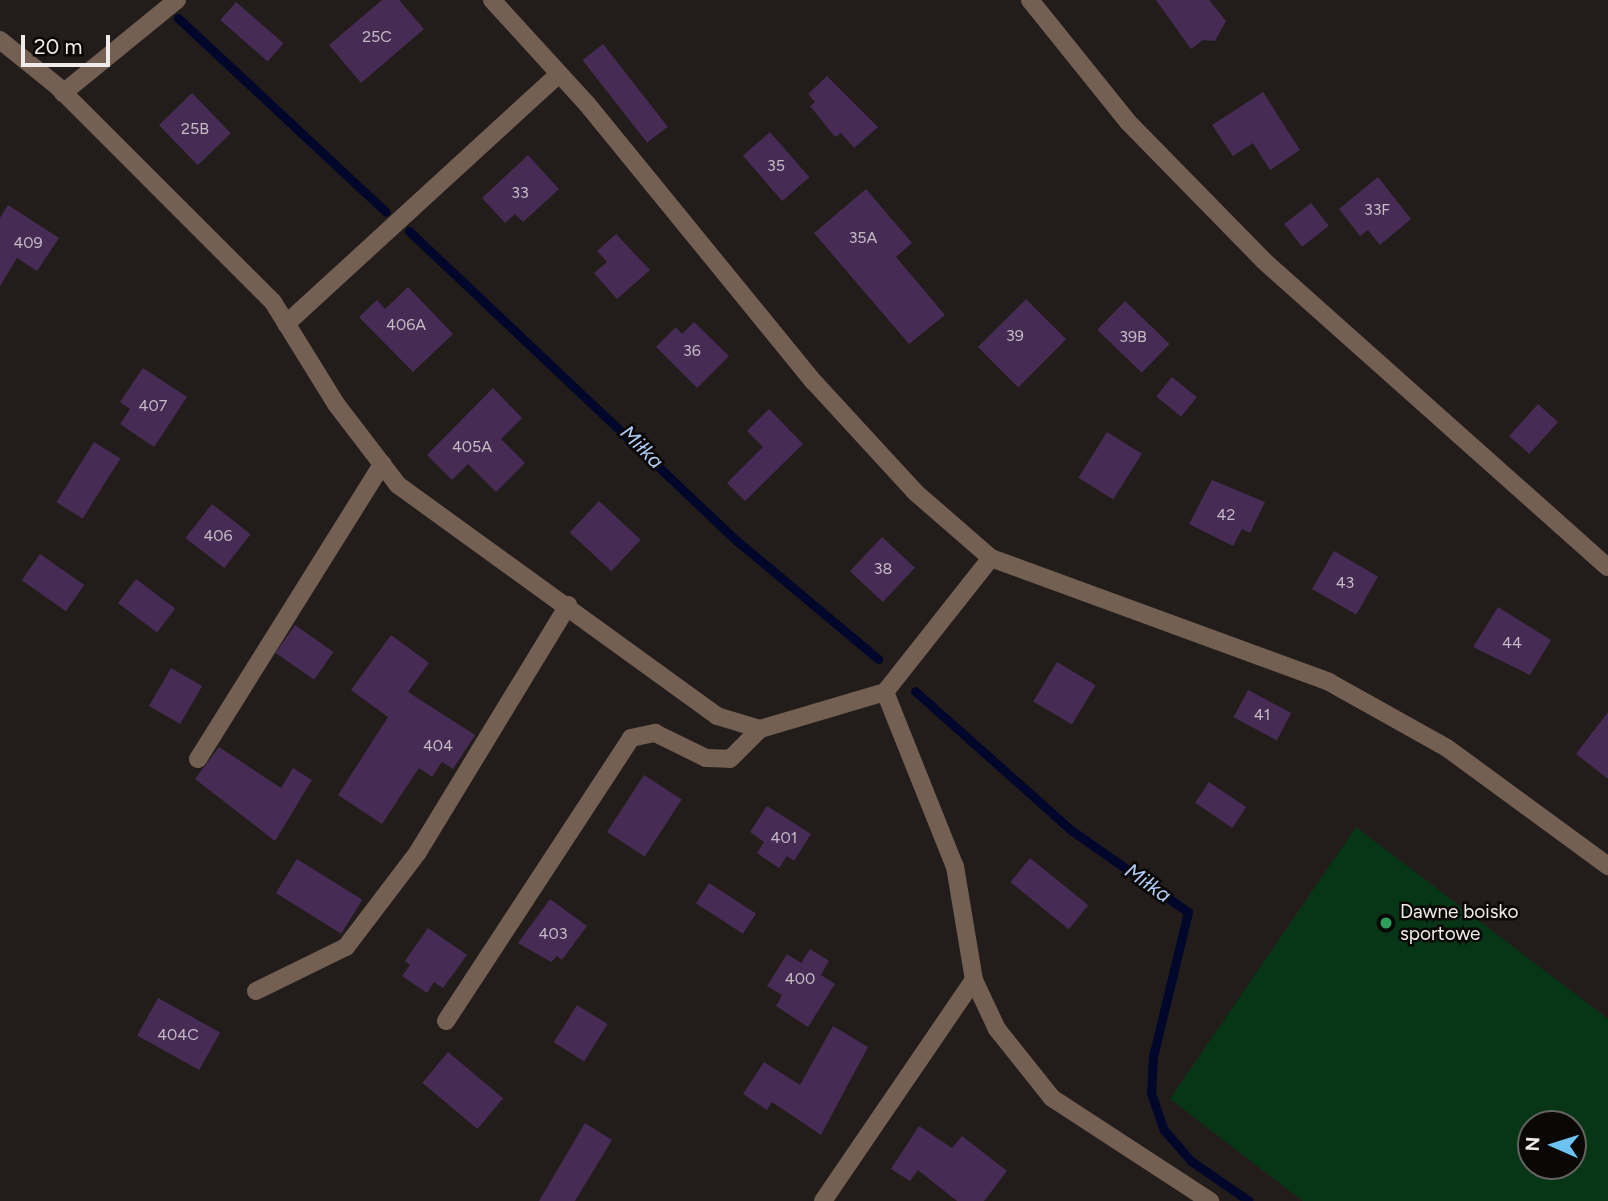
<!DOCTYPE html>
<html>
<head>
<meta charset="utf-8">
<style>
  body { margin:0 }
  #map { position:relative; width:1608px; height:1201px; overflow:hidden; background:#221d1b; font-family:Figtree,sans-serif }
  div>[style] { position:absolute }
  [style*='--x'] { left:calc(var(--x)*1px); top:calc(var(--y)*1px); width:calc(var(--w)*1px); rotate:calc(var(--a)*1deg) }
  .green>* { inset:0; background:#073616 }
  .stream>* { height:9px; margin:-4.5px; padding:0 4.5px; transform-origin:4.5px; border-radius:4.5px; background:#00072a }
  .building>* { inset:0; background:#462b54; transform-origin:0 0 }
  .minor>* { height:18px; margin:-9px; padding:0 9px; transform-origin:9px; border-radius:9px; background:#746052 }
  .dots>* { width:19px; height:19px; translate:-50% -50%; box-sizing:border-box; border:4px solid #0a0807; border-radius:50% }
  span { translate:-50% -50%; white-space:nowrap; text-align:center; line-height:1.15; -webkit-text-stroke:5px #0a0807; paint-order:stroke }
  .number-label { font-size:16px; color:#c4bbc4 }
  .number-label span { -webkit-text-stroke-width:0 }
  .poi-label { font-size:19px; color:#eeebe9 }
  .left { translate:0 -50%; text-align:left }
  .water-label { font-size:21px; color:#b0ccf4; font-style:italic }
  .north { position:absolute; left:1517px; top:1110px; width:70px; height:70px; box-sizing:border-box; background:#0a0807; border:2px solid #656361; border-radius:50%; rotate:273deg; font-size:19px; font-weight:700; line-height:28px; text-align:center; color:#eeebe9 }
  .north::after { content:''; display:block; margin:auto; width:24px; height:32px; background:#6cc3f2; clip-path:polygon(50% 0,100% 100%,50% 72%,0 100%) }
  .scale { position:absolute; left:21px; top:35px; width:89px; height:32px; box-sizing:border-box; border:4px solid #eeebe9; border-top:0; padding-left:9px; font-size:21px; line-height:24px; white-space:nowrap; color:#eeebe9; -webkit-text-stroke:5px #0a0807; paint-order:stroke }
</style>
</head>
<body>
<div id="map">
  <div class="green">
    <i style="clip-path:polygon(evenodd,1356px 827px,1608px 1019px,1608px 1201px,1303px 1201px,1170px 1099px,1356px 827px,1531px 1124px,1573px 1124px,1573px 1166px,1531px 1166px,1531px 1124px)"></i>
  </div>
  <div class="stream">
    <i style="--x:178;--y:18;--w:284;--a:43"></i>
    <i style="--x:409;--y:231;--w:451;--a:43.4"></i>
    <i style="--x:737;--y:541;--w:184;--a:39.9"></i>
    <i style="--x:915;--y:691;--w:209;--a:41.7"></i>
    <i style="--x:1071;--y:830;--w:143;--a:35"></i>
    <i style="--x:1188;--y:912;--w:149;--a:103.6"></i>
    <i style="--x:1153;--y:1057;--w:36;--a:93"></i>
    <i style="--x:1151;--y:1093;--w:39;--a:71"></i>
    <i style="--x:1164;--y:1130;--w:41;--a:48.9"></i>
    <i style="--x:1191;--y:1161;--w:70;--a:34.6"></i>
  </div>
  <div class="building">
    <i style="clip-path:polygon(382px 0,399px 0,424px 29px,361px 83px,329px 45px)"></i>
    <i style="clip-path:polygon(1156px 0,1209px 0,1226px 21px,1215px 41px,1203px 40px,1191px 49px)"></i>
    <i style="left:236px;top:2px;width:63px;height:24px;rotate:41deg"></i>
    <i style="left:603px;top:44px;width:105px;height:26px;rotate:52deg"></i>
    <i style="clip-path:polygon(827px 76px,878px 127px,854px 148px,841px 133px,835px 137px,810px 106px,815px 102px,808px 94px)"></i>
    <i style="clip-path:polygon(1263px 92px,1300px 150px,1270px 170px,1253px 143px,1233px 156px,1212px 125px)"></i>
    <i style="left:192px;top:93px;width:56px;height:46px;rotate:46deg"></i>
    <i style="left:770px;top:132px;width:60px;height:36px;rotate:49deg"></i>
    <i style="clip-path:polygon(528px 155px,559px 189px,523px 222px,515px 214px,505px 223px,482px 198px)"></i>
    <i style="clip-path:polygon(1378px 177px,1411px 219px,1380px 245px,1368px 230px,1360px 236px,1339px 209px)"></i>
    <i style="clip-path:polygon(866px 189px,912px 243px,896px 257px,945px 315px,909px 344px,814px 233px)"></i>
    <i style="left:1311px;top:203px;width:29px;height:34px;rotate:52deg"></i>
    <i style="clip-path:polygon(8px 205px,59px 238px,37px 271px,17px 258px,0 286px,0 218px)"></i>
    <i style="clip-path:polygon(616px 234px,650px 270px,617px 299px,594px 273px,607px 262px,597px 251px)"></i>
    <i style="clip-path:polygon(408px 287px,453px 334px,413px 372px,359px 317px,377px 300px,385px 309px)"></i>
    <i style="left:1026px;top:299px;width:57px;height:68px;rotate:45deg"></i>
    <i style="left:1125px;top:301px;width:62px;height:40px;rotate:44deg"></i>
    <i style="clip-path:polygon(694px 322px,729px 356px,697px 388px,656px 347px,676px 327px,682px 334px)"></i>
    <i style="clip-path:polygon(143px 368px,187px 397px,154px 447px,120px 424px,130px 409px,120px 402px)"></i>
    <i style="left:1172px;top:377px;width:32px;height:25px;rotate:39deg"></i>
    <i style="clip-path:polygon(493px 388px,522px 418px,501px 439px,525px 463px,496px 492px,468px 464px,452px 480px,427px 455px)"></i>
    <i style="left:1538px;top:404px;width:27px;height:43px;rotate:42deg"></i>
    <i style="clip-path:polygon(769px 409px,803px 444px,745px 501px,727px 483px,763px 447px,747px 431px)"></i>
    <i style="left:1107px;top:432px;width:41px;height:54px;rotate:32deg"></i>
    <i style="left:94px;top:442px;width:31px;height:71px;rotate:32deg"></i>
    <i style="clip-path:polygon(1212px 480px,1265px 502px,1250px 533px,1242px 529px,1233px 546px,1189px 524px)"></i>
    <i style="left:599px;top:501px;width:57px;height:43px;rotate:43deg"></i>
    <i style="left:212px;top:504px;width:49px;height:43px;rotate:38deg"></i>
    <i style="left:882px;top:537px;width:45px;height:47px;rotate:43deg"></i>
    <i style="left:1334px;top:551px;width:51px;height:44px;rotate:30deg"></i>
    <i style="left:40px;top:554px;width:54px;height:32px;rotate:35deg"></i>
    <i style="left:136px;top:579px;width:49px;height:30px;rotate:37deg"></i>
    <i style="clip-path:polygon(1498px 607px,1551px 640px,1530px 675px,1473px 647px)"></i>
    <i style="left:295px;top:625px;width:47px;height:34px;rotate:35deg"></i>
    <i style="clip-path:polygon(391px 635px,429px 663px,408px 692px,475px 735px,453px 769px,442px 762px,432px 777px,419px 768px,382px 824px,338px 795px,388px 717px,351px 690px)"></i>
    <i style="left:1057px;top:662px;width:45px;height:46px;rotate:31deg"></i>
    <i style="left:171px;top:668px;width:36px;height:44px;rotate:30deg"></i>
    <i style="left:1248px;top:690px;width:49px;height:31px;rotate:28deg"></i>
    <i style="clip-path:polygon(1608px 712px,1608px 779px,1576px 754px)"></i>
    <i style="clip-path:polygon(219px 747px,281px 788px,293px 768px,312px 780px,275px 841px,195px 779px)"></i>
    <i style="left:644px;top:775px;width:45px;height:68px;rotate:33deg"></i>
    <i style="left:1209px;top:782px;width:45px;height:25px;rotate:34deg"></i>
    <i style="clip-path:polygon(767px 806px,811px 834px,794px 861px,787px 856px,779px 868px,757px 853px,764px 842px,750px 832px)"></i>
    <i style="left:1030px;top:858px;width:75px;height:31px;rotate:39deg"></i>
    <i style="left:297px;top:859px;width:77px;height:40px;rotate:32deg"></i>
    <i style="left:709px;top:883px;width:56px;height:24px;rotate:33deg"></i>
    <i style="clip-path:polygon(550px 899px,587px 926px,562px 960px,557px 956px,551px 962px,518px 943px)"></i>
    <i style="clip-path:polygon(428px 928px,467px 955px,443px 988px,434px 982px,427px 993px,402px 976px,410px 965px,405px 961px)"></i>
    <i style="clip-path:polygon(810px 949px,829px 961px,821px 975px,835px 984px,808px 1027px,776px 1006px,782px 995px,767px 986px,787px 954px,801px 963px)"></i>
    <i style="left:158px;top:998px;width:71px;height:43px;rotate:29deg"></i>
    <i style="left:577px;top:1005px;width:36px;height:44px;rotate:32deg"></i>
    <i style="clip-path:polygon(833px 1026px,868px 1047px,821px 1135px,772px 1102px,767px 1110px,743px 1094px,764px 1062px,800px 1085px)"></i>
    <i style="left:448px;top:1052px;width:72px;height:40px;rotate:40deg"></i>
    <i style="clip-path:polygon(585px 1123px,612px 1140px,575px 1201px,539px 1201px)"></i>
    <i style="clip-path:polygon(919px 1126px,952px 1148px,962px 1136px,1007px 1171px,984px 1201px,957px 1201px,918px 1170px,910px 1181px,891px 1169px)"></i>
  </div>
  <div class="minor">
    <i style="--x:492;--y:0;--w:141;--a:47.6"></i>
    <i style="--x:587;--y:104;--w:359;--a:50.8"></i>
    <i style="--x:814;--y:382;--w:149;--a:47.4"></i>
    <i style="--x:915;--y:492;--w:101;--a:41"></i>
    <i style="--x:991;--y:558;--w:360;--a:20.1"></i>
    <i style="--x:1329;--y:682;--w:135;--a:29.2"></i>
    <i style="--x:1447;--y:748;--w:200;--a:36.2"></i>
    <i style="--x:1030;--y:0;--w:156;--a:51.2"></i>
    <i style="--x:1128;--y:122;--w:194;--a:45.6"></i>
    <i style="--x:1264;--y:261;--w:460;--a:41.7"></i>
    <i style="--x:0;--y:40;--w:73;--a:38.9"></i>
    <i style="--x:57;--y:86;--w:305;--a:45"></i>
    <i style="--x:273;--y:302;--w:120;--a:58.3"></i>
    <i style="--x:336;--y:404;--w:102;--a:52.6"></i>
    <i style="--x:398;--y:485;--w:394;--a:35.9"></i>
    <i style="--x:717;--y:716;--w:45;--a:16.8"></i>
    <i style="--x:760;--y:729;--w:130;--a:-16.5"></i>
    <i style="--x:885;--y:692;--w:171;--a:-51.7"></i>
    <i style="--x:63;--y:93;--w:147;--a:-39.2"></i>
    <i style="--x:286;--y:324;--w:370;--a:-42.5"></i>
    <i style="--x:198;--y:759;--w:348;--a:-58"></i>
    <i style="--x:974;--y:980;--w:54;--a:64.9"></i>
    <i style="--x:997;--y:1029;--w:88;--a:51.4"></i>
    <i style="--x:1052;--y:1098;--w:189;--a:33.1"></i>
    <i style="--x:256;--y:991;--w:100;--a:-26.1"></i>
    <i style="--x:346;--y:947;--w:119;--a:-52.8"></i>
    <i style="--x:418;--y:852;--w:289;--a:-58.7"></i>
    <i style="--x:446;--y:1021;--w:338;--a:-56.8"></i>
    <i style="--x:631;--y:738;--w:25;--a:-12"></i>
    <i style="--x:655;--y:733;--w:57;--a:26.1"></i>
    <i style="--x:706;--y:758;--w:24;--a:2"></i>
    <i style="--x:730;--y:759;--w:42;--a:-45"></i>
    <i style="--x:823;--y:1201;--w:268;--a:-55.7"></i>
    <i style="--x:974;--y:980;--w:115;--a:-99.5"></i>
    <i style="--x:955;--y:867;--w:188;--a:-111.8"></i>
  </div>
  <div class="dots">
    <i style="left:1386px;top:923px;background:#2e9e5b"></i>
  </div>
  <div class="number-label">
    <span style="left:377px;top:37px">25C</span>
    <span style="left:195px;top:129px">25B</span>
    <span style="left:776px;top:166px">35</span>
    <span style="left:520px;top:193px">33</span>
    <span style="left:1377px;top:210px">33F</span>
    <span style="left:863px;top:238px">35A</span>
    <span style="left:28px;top:243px">409</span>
    <span style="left:406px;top:325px">406A</span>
    <span style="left:1015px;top:336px">39</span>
    <span style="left:1133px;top:337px">39B</span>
    <span style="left:692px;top:351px">36</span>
    <span style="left:153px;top:406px">407</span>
    <span style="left:472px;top:447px">405A</span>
    <span style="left:1226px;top:515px">42</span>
    <span style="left:218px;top:536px">406</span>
    <span style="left:883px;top:569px">38</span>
    <span style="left:1345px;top:583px">43</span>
    <span style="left:1512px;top:643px">44</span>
    <span style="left:1262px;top:715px">41</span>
    <span style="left:438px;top:746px">404</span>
    <span style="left:784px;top:838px">401</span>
    <span style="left:553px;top:934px">403</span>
    <span style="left:800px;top:979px">400</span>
    <span style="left:178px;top:1035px">404C</span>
  </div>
  <div class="poi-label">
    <span class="left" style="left:1400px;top:923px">Dawne boisko<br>sportowe</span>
  </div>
  <div class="water-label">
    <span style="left:642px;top:447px;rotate:45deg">Miłka</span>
    <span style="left:1148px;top:883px;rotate:35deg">Miłka</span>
  </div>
  <div class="north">N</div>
  <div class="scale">20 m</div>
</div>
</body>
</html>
